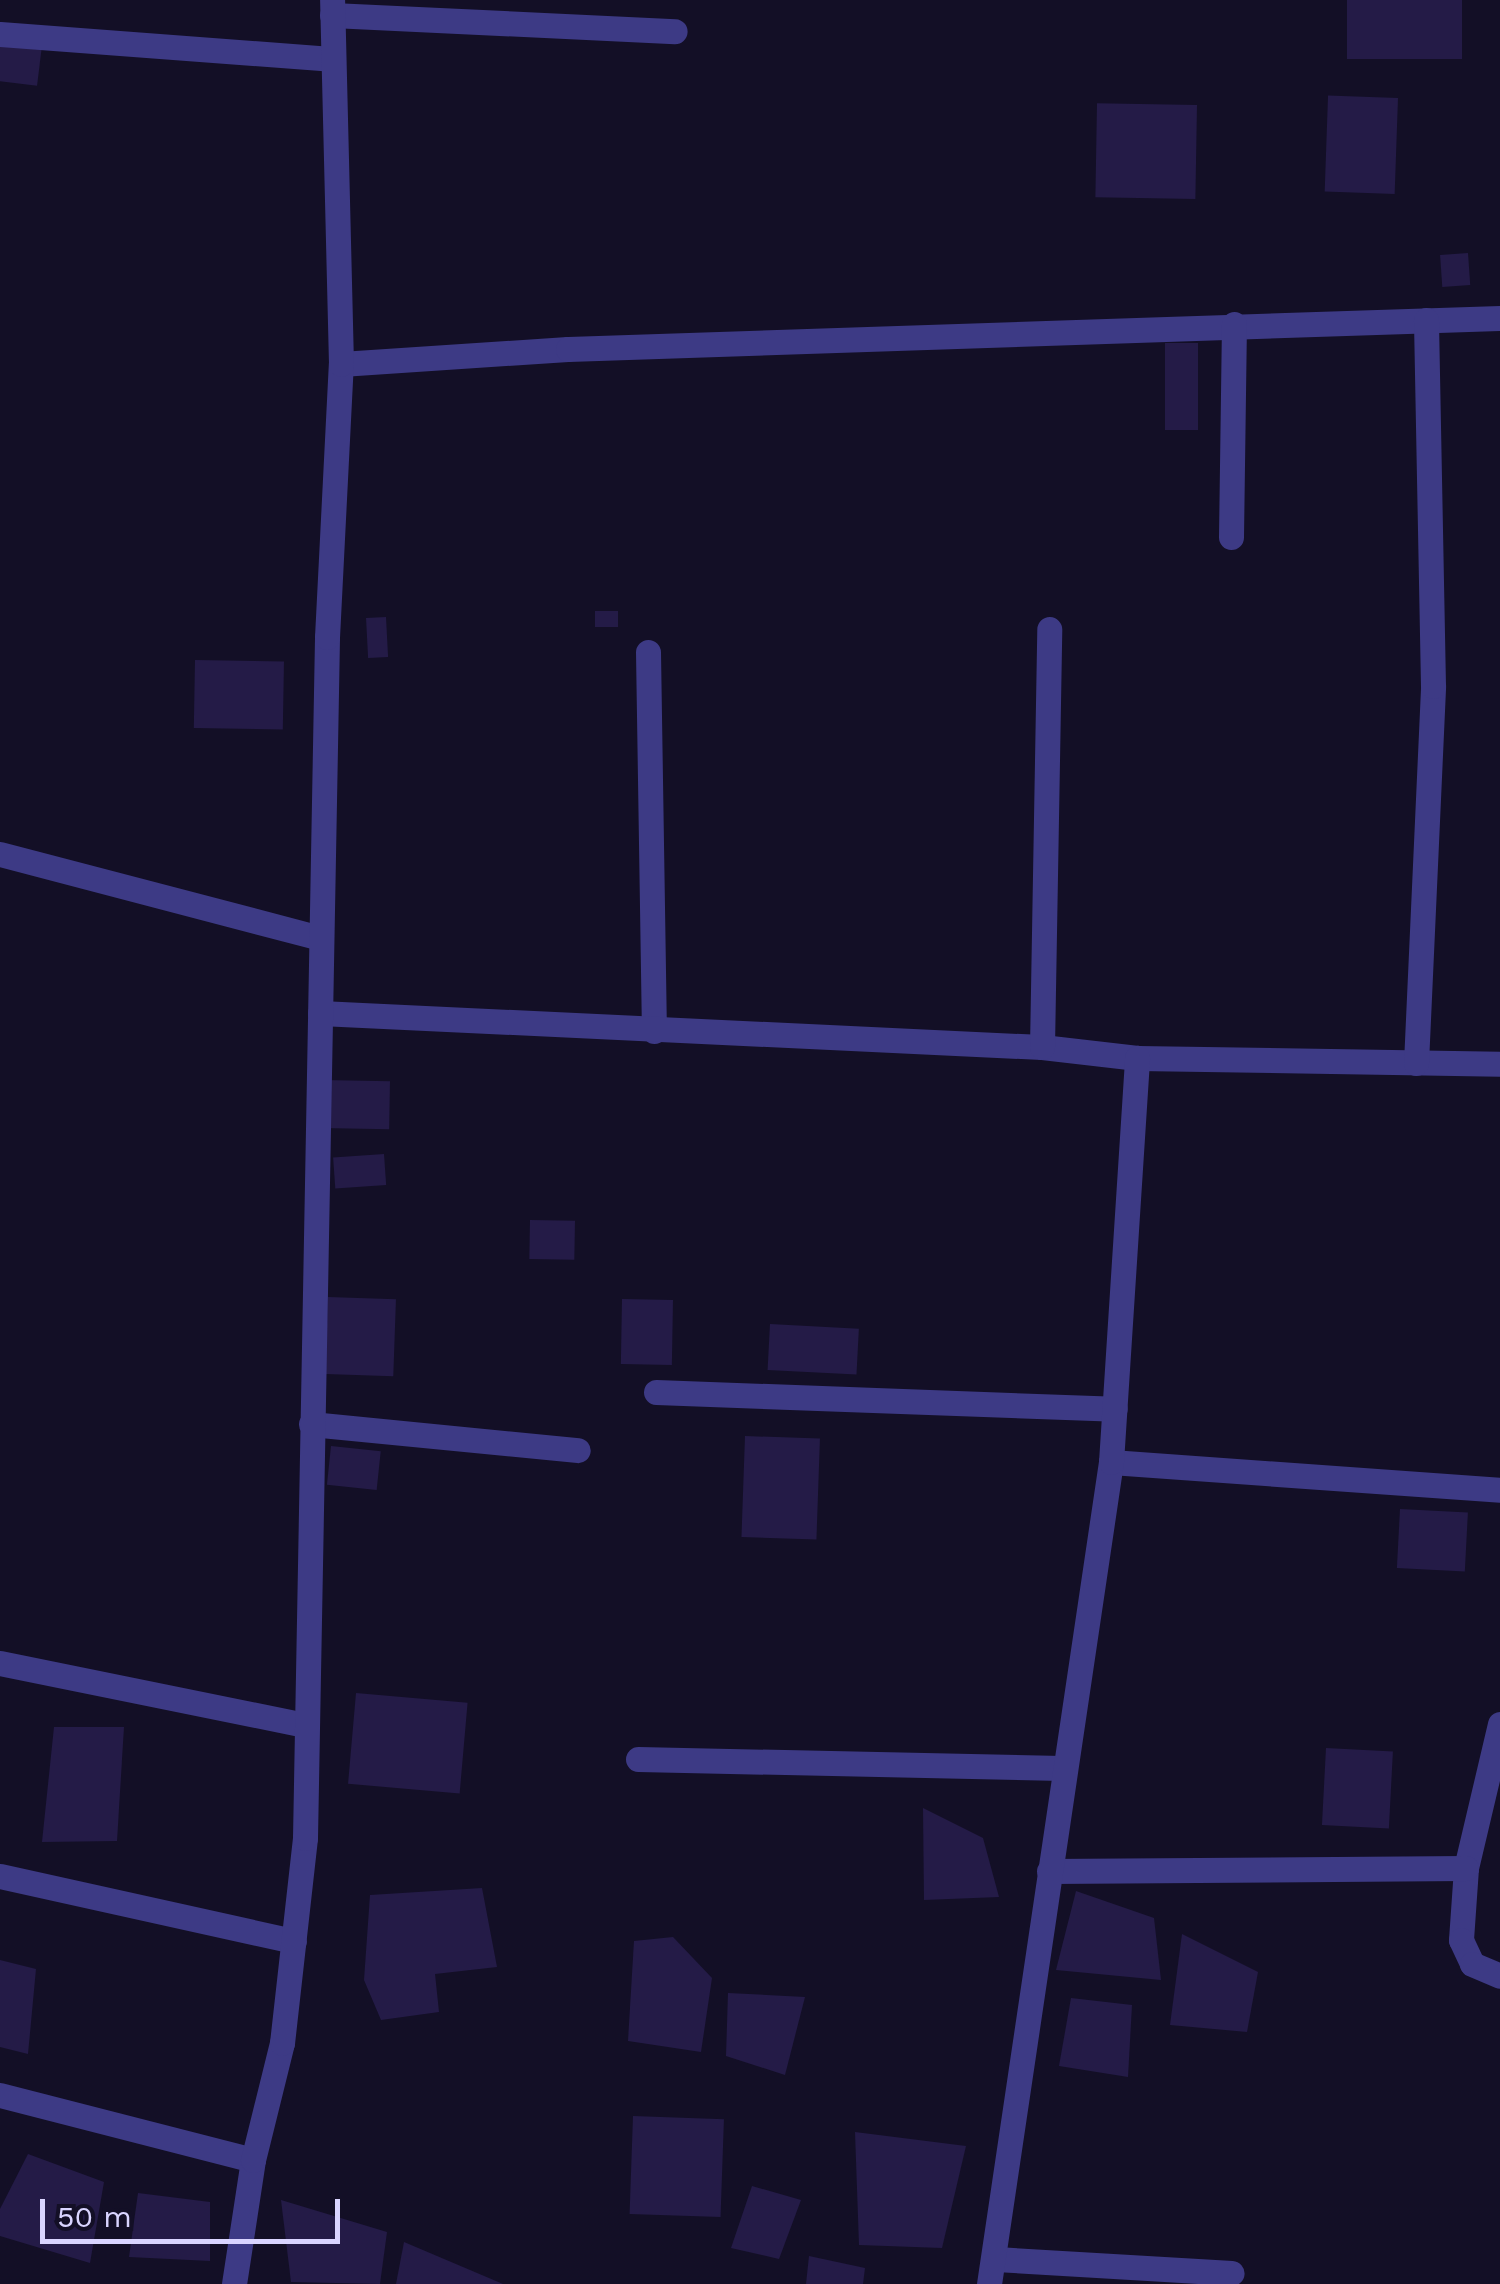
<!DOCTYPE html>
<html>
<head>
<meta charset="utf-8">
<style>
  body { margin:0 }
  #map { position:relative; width:1500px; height:2284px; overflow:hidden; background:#130f26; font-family:"Work Sans",sans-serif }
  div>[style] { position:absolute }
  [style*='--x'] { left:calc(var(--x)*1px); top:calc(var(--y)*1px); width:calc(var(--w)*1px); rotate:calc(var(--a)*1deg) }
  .building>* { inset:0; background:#241b47; transform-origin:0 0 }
  .minor>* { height:25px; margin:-12.5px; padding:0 12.5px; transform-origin:12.5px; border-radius:12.5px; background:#3d3a85 }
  span { translate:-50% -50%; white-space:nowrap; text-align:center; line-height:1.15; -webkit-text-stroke:9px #130f26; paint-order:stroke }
  .scale { position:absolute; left:40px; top:2199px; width:300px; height:45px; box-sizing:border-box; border:5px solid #d9d4ff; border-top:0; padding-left:12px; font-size:30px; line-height:35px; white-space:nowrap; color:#d9d4ff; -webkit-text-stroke:8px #130f26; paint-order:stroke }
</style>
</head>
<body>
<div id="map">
  <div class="building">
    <i style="left:1347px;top:0;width:115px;height:59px"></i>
    <i style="left:0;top:43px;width:42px;height:38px;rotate:7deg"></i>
    <i style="left:1398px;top:98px;width:96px;height:70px;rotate:92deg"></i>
    <i style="left:1197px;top:105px;width:94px;height:100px;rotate:91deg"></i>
    <i style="left:1468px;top:253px;width:32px;height:28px;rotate:86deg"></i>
    <i style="left:1165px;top:343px;width:33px;height:87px"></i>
    <i style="left:595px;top:611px;width:23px;height:16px"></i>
    <i style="left:386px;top:617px;width:40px;height:20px;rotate:87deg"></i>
    <i style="left:195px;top:660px;width:89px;height:68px;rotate:1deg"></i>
    <i style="left:322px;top:1080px;width:68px;height:48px;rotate:1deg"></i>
    <i style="left:384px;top:1154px;width:31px;height:51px;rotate:86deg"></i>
    <i style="left:530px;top:1220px;width:45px;height:39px;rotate:1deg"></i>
    <i style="left:328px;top:1297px;width:68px;height:77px;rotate:2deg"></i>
    <i style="left:622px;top:1299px;width:51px;height:65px;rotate:1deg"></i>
    <i style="left:770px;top:1324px;width:89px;height:46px;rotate:3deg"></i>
    <i style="left:745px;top:1436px;width:75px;height:101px;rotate:2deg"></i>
    <i style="left:331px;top:1446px;width:50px;height:39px;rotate:6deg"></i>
    <i style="left:1400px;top:1509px;width:68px;height:59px;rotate:3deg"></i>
    <i style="left:356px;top:1693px;width:112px;height:91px;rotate:5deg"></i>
    <i style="clip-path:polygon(54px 1727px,124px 1727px,117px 1841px,42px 1842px)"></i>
    <i style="left:1326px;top:1748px;width:67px;height:77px;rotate:3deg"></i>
    <i style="clip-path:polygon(923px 1808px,983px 1838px,999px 1897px,924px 1900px)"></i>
    <i style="clip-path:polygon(482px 1888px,497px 1967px,435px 1974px,439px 2012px,381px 2020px,364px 1980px,370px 1895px)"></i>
    <i style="clip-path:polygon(1076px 1891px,1154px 1918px,1161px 1980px,1056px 1970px)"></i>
    <i style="clip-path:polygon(1182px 1934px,1258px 1972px,1247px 2032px,1170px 2025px)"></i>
    <i style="clip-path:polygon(673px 1937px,712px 1978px,701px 2052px,628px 2041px,634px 1941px)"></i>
    <i style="clip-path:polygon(0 1960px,36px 1969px,28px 2054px,0 2047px)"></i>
    <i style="clip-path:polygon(728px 1993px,805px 1997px,785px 2075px,726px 2056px)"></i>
    <i style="clip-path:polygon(1071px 1998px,1132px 2005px,1128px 2077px,1059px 2066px)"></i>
    <i style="left:633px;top:2116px;width:91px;height:98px;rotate:2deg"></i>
    <i style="clip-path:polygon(855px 2132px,966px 2146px,942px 2248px,859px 2245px)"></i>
    <i style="clip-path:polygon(28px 2154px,104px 2182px,90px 2263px,0 2236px,0 2209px)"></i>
    <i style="clip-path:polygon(752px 2186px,801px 2200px,779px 2259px,731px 2248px)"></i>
    <i style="clip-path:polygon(138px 2193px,210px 2202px,210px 2261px,129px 2257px)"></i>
    <i style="clip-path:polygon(281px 2200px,387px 2232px,380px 2284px,291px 2282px)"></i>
    <i style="clip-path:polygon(404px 2242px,503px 2284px,396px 2284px)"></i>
    <i style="clip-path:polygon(809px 2256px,865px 2268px,863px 2284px,806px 2284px)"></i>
  </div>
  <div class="minor">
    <i style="--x:332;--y:15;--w:343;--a:2.7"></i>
    <i style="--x:0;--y:34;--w:332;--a:4.3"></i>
    <i style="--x:341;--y:364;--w:227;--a:-3.8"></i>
    <i style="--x:568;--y:349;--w:933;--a:-1.91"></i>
    <i style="--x:1231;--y:537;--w:213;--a:-89.2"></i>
    <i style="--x:648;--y:652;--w:379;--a:89.1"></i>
    <i style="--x:0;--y:854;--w:331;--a:14.7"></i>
    <i style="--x:320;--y:1013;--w:723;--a:2.7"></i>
    <i style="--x:1042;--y:1047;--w:96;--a:6.6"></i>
    <i style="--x:1137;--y:1058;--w:363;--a:0.9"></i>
    <i style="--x:1042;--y:1047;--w:418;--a:-89"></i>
    <i style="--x:1416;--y:1063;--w:377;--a:-87.4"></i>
    <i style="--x:1433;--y:686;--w:366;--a:-91.1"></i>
    <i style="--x:656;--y:1392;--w:459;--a:2.1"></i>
    <i style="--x:311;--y:1424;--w:268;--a:5.6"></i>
    <i style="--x:1111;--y:1462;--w:390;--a:4.1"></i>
    <i style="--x:0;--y:1663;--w:311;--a:11.5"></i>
    <i style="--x:1500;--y:1724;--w:148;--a:103.3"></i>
    <i style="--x:1466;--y:1868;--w:72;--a:94"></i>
    <i style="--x:1461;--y:1940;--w:26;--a:65"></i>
    <i style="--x:1472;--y:1964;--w:30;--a:23"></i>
    <i style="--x:638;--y:1759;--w:424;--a:1.2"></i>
    <i style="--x:1049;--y:1871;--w:417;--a:-0.4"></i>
    <i style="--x:0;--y:1876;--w:301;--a:12.5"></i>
    <i style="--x:0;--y:2095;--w:261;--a:14.4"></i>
    <i style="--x:996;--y:2259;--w:236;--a:3.4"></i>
    <i style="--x:234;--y:2284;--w:125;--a:-81.3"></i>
    <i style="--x:253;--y:2160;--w:121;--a:-76.1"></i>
    <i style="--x:282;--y:2043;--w:206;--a:-83.6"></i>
    <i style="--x:305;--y:1838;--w:1201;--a:-88.95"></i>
    <i style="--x:327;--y:637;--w:273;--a:-87.1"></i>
    <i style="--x:341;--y:364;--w:364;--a:-91.4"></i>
    <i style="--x:989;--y:2284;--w:831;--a:-81.56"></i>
    <i style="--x:1111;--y:1462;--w:405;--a:-86.3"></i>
  </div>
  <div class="scale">50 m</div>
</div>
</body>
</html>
